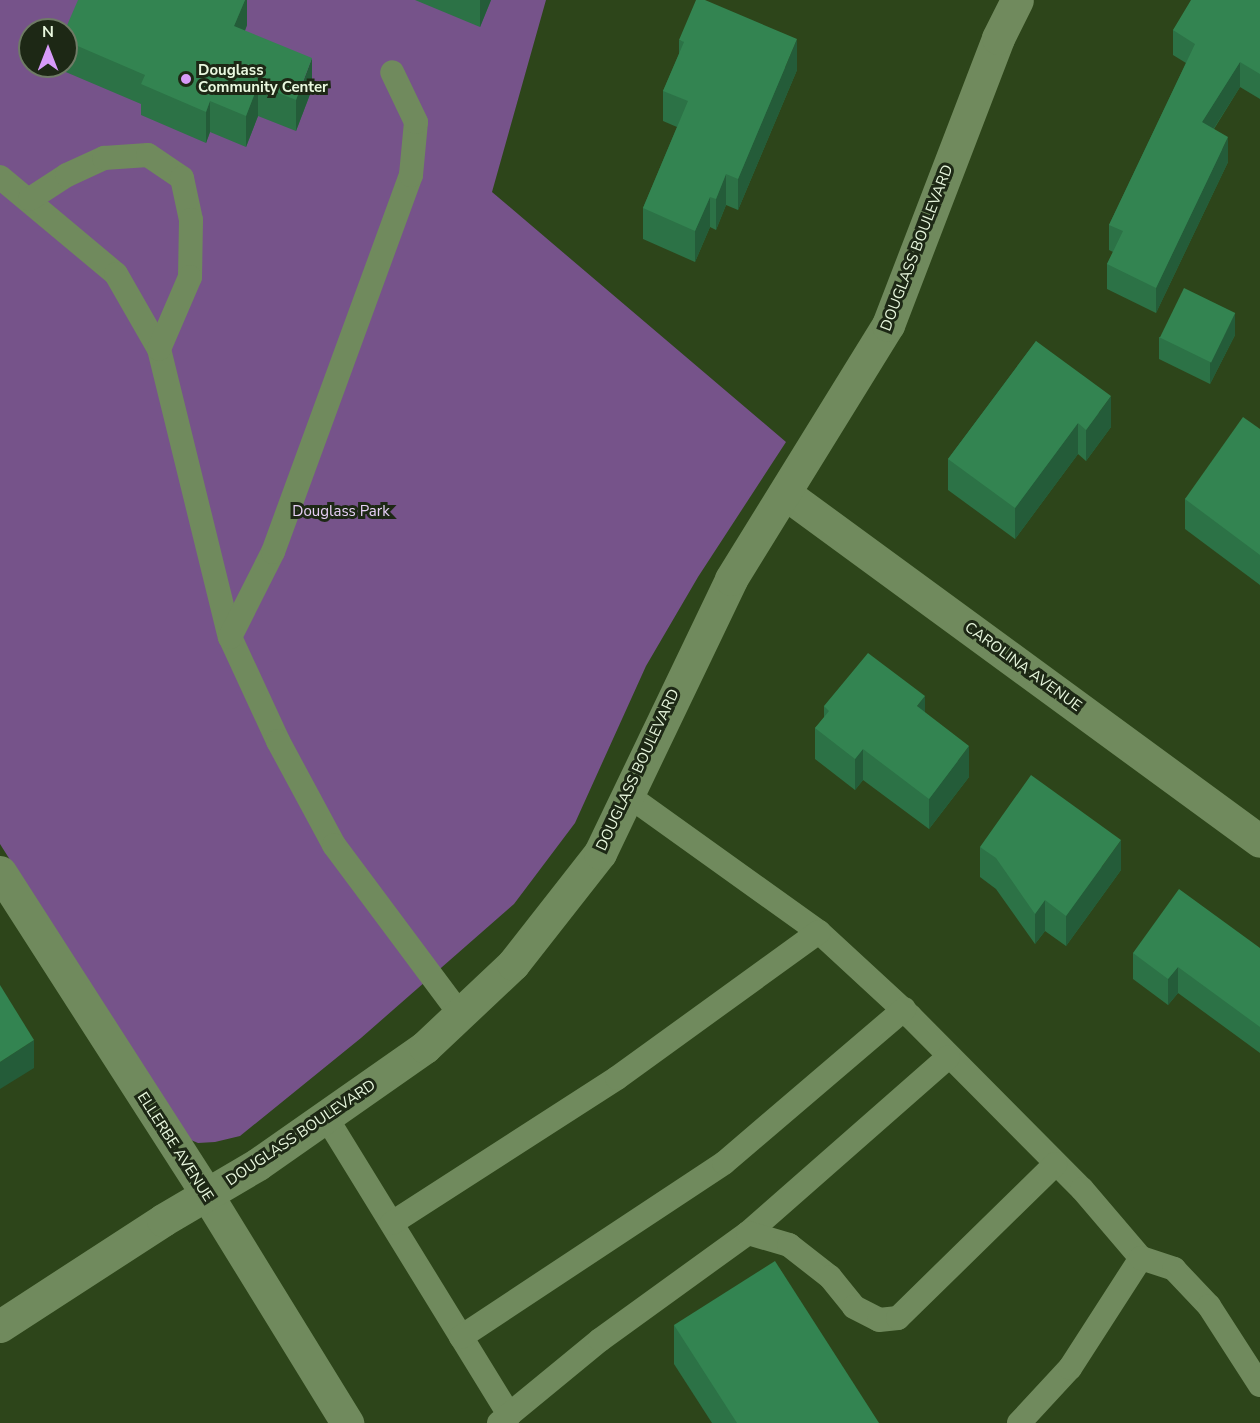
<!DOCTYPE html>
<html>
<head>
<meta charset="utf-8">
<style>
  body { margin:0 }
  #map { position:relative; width:1260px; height:1423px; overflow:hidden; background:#2d451a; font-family:"Nunito Sans",sans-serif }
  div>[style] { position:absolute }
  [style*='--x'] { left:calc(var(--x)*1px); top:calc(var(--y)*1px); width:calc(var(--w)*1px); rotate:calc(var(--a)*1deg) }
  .green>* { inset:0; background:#76538a }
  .lane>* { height:24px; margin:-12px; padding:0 12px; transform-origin:12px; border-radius:12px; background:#708a5d }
  .street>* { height:33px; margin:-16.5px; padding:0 16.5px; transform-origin:16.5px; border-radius:16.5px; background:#708a5d }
  .wall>* { inset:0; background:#2c7246 }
  .shaded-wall>* { inset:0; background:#245c39 }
  .building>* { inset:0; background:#338451; transform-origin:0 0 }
  .dots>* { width:16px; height:16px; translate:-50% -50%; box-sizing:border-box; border:3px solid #1d2815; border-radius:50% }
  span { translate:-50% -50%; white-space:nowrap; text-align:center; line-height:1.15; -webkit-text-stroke:6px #1d2815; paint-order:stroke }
  .poi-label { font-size:15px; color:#e9f8df; font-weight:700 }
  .left { translate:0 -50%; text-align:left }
  .street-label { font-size:15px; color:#e9f8df }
  .park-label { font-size:15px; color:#e6cff5 }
  .north { position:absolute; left:18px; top:18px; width:60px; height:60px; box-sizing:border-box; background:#1d2815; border:2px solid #6f7b66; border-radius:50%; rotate:0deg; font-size:16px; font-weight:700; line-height:24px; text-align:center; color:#e9f8df }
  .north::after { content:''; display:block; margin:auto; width:21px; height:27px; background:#d79bf9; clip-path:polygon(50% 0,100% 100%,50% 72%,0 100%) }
</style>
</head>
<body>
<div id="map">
  <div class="green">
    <i style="clip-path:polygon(evenodd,0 0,546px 0,492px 192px,786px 442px,698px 577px,646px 666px,575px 823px,514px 904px,361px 1038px,240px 1136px,215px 1142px,198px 1143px,186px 1138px,0 844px,0 0,30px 30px,66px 30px,66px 66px,30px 66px,30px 30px)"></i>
  </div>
  <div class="lane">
    <i style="--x:0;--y:177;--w:151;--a:39.9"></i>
    <i style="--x:116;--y:274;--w:86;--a:60.2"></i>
    <i style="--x:159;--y:349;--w:297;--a:76.2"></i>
    <i style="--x:230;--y:637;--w:115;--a:65.2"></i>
    <i style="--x:278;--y:741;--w:118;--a:61.7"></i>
    <i style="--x:334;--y:845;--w:211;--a:53.3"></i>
    <i style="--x:30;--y:199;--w:44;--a:-33"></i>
    <i style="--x:67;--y:175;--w:41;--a:-24.7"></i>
    <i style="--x:104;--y:158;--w:44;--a:-3.9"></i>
    <i style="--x:148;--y:155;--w:41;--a:34.1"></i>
    <i style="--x:182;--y:178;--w:43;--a:77.9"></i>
    <i style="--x:191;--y:220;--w:57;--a:91"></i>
    <i style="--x:190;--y:277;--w:78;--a:113.3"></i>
    <i style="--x:230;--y:637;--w:95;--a:-63.2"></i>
    <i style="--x:273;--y:552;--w:401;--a:-69.9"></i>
    <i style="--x:411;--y:175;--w:53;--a:-84.6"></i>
    <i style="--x:416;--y:122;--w:55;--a:-115.6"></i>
    <i style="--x:629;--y:796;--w:234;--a:35.6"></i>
    <i style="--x:819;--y:932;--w:124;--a:42.7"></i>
    <i style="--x:910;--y:1016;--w:244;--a:45.2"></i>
    <i style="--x:1082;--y:1189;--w:91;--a:49.5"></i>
    <i style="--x:326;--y:1117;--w:350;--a:58.4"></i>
    <i style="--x:392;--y:1223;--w:268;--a:-32.8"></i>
    <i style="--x:617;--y:1078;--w:249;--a:-35.9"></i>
    <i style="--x:748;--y:1233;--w:266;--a:-41.3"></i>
    <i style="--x:461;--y:1337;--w:315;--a:-33.5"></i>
    <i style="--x:724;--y:1163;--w:237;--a:-40.5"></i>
    <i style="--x:499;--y:1423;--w:131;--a:-39.4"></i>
    <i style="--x:600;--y:1340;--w:183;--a:-35.9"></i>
    <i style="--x:748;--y:1233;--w:43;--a:16.3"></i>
    <i style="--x:789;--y:1245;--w:52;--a:38"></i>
    <i style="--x:830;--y:1277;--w:38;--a:51"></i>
    <i style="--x:854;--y:1307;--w:28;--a:27"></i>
    <i style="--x:879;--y:1320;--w:19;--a:-6"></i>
    <i style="--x:898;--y:1318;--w:220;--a:-44.4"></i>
    <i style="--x:1019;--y:1423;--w:75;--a:-47.2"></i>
    <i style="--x:1070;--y:1368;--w:131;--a:-57.2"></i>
    <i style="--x:1141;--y:1258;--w:35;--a:18"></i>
    <i style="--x:1174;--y:1269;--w:51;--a:46.6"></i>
    <i style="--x:1209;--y:1306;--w:94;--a:57.2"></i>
  </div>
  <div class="street">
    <i style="--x:786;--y:494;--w:587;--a:36.21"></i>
    <i style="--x:0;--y:872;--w:384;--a:57.3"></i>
    <i style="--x:207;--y:1195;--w:268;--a:58.4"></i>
    <i style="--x:0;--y:1326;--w:194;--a:-33"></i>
    <i style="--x:163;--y:1220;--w:110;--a:-30.5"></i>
    <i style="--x:258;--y:1164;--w:204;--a:-35"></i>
    <i style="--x:425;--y:1047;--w:121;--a:-43.3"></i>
    <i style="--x:513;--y:964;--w:141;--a:-51.9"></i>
    <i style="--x:600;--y:853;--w:304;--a:-64.4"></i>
    <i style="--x:731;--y:579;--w:299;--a:-58.3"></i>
    <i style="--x:888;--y:325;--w:307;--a:-69"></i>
    <i style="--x:998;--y:38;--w:42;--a:-63.4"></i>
  </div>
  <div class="wall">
    <i style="clip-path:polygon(247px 0,247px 25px,245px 31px,312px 89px,296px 131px,258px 116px,246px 147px,210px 132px,206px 143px,141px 115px,141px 104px,61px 70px,61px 66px,66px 66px,66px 30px)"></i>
    <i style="clip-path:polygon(415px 0,491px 0,480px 27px)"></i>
    <i style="clip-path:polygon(1260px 0,1260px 99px,1240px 87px,1214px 129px,1228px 162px,1156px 313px,1107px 289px,1107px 264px,1113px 252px,1109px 250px,1109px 225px,1186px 63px,1173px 55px,1173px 30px)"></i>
    <i style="clip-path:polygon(679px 40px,797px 70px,738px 210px,726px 205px,716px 230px,710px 227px,695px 262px,643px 239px,643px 208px,677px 127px,663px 121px,663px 91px,679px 54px)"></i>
    <i style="clip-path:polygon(1235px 335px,1210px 384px,1159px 359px,1159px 337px)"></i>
    <i style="clip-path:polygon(1036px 341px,1111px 427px,1086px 461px,1078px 454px,1015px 539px,948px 490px,948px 459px)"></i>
    <i style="clip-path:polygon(1260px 429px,1260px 585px,1185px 529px,1185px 499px)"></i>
    <i style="clip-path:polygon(824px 706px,925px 713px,969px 777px,929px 829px,863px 780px,855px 790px,815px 759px,815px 728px,824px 718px)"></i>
    <i style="clip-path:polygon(980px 847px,1121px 870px,1066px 946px,1045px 931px,1035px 944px,996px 889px,980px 877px)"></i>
    <i style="clip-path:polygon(1260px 948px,1260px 1053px,1178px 993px,1168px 1005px,1133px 979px,1133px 953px)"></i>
    <i style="clip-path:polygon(674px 1325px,879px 1423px,712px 1423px,674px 1364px)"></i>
  </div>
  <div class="shaded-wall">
    <i style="clip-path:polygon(245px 0,247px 0,247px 25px,234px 57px,234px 26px)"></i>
    <i style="clip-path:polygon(480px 0,491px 0,480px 27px)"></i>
    <i style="clip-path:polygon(797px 39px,797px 70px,738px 210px,738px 179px)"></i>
    <i style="clip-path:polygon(312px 58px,312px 89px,296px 131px,296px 100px)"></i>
    <i style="clip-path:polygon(1240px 62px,1240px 87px,1202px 147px,1202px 122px)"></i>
    <i style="clip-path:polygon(258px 85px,258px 116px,246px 147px,246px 116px)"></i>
    <i style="clip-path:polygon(210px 101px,210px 132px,206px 143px,206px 112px)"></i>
    <i style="clip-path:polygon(1228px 137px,1228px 162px,1156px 313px,1156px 288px)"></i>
    <i style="clip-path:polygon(726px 174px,726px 205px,716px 230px,716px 199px)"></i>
    <i style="clip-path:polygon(710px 197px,710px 227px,695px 262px,695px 231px)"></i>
    <i style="clip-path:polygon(1235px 313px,1235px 335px,1210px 384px,1210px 363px)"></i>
    <i style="clip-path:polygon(1111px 396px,1111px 427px,1086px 461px,1086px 430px)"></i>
    <i style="clip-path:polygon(1078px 423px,1078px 454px,1015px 539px,1015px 508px)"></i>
    <i style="clip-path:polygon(925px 696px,925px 727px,917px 706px)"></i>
    <i style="clip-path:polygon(969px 746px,969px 777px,929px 829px,929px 799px)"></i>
    <i style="clip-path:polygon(863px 749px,863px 780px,855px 790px,855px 759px)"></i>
    <i style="clip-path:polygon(1121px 840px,1121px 870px,1066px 946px,1066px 916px)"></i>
    <i style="clip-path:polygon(1045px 900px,1045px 931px,1035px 944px,1035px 914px)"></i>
    <i style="clip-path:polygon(1178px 967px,1178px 993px,1168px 1005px,1168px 979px)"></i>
    <i style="clip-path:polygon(34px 1040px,34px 1068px,0 1089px,0 1062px)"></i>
  </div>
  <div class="building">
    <i style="clip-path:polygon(78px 0,245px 0,234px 26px,312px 58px,296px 100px,258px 85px,246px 116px,210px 101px,206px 112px,141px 84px,145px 75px,66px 41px,65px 30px)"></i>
    <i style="clip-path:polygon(696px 0,705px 0,797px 39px,738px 179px,726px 174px,716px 199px,710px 197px,695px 231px,643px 208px,688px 101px,663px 91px,684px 42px,679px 40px)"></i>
    <i style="clip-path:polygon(1191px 0,1260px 0,1260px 74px,1240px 62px,1202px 122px,1228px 137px,1156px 288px,1107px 264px,1123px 231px,1109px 225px,1195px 44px,1173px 30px)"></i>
    <i style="left:1184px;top:288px;width:57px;height:55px;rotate:26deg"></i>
    <i style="clip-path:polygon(1036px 341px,1111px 396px,1086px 430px,1078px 423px,1015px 508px,948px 459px)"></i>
    <i style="clip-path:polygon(1243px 417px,1260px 429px,1260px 555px,1185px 499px)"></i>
    <i style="clip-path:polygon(868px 653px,925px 696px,917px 706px,969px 746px,929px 799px,863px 749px,855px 759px,815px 728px,829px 711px,824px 706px)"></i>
    <i style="clip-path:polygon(1031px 775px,1121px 840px,1066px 916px,1045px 900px,1035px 914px,996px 858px,980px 847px)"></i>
    <i style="clip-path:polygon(1179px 889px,1260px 948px,1260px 1027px,1178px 967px,1168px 979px,1133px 953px)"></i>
    <i style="clip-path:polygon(0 985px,34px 1040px,0 1062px)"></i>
    <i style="clip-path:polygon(775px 1261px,879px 1423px,737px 1423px,674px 1325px)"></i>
  </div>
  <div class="dots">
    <i style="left:186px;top:79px;background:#d79bf9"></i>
  </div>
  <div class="poi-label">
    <span class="left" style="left:198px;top:79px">Douglass<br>Community Center</span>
  </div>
  <div class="street-label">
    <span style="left:917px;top:248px;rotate:-69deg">DOUGLASS BOULEVARD</span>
    <span style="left:1023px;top:667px;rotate:36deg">CAROLINA AVENUE</span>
    <span style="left:638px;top:770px;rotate:-65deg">DOUGLASS BOULEVARD</span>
    <span style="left:301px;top:1133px;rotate:-34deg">DOUGLASS BOULEVARD</span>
    <span style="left:175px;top:1147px;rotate:57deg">ELLERBE AVENUE</span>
  </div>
  <div class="park-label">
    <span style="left:341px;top:512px">Douglass Park</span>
  </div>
  <div class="north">N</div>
</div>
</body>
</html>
